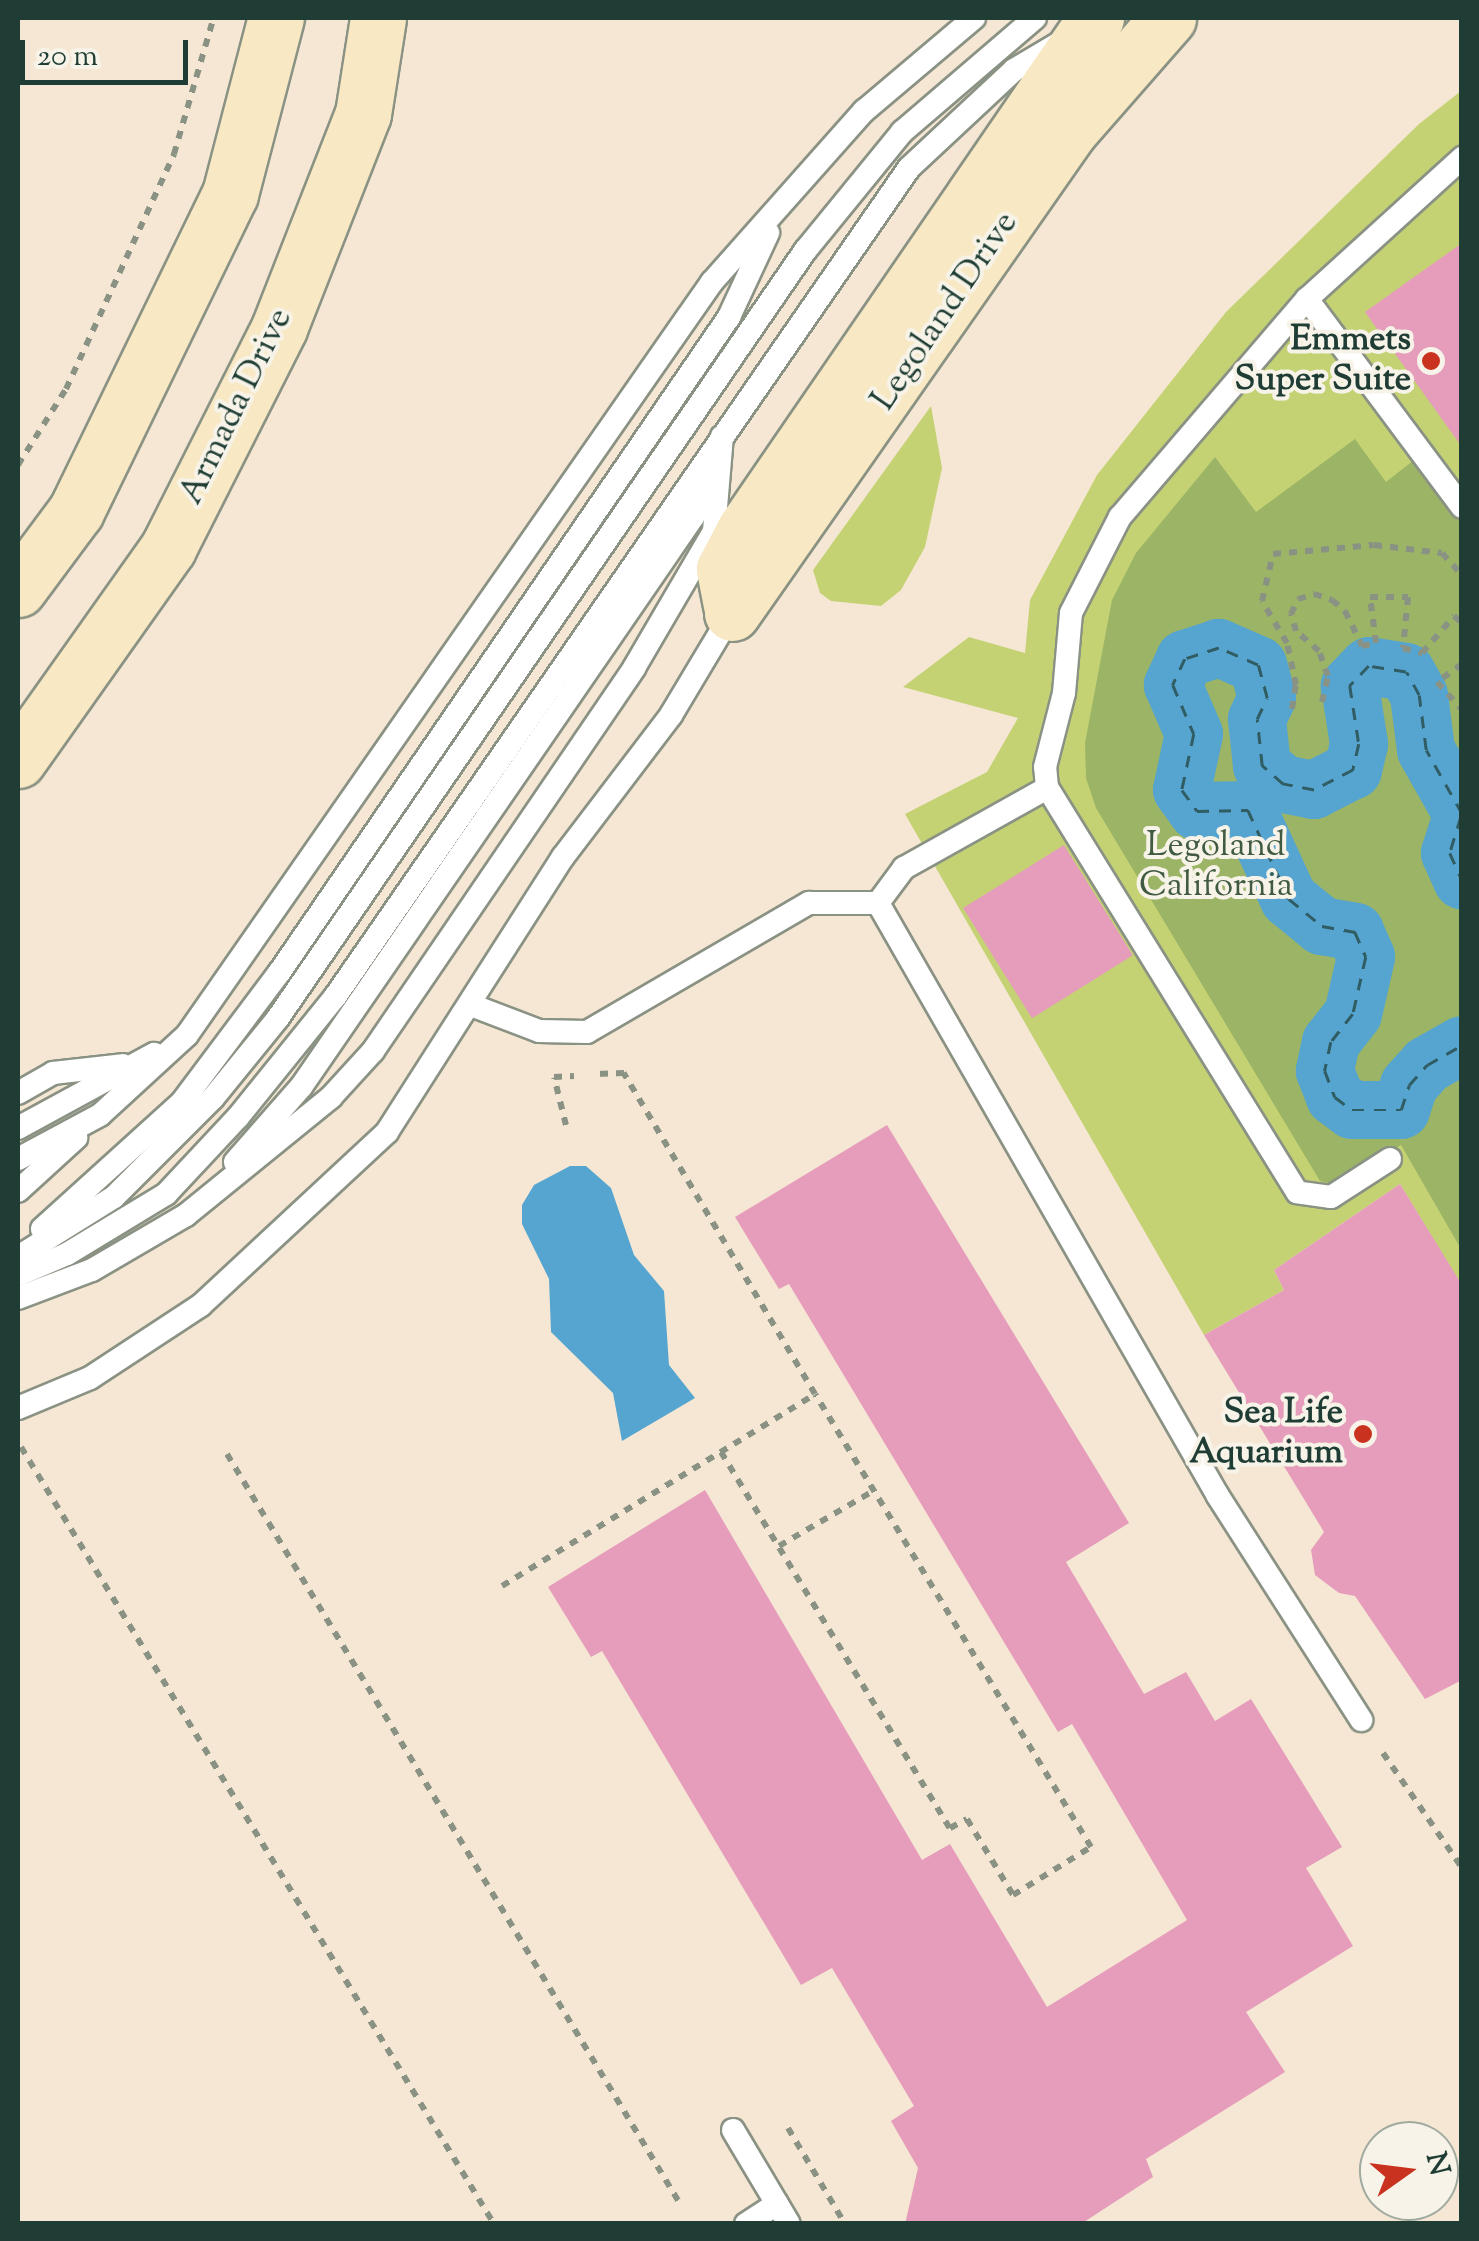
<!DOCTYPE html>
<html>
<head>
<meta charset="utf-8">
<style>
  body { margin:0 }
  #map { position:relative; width:1479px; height:2241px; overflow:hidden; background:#f5e7d3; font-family:"Sorts Mill Goudy",serif }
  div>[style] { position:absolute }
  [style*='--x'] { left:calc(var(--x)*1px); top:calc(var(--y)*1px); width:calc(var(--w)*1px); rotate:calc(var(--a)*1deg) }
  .green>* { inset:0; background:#c4d274 }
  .forest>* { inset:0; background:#9bb466 }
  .water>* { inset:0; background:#56a5d0 }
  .canal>* { height:58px; margin:-29px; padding:0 29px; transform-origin:29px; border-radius:29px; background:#56a5d0 }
  .ferry>* { height:2.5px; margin-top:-1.25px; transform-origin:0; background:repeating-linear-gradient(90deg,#305c63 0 12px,transparent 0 22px) }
  .building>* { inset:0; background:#e59dbb; transform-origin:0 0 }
  .path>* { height:6px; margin-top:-3px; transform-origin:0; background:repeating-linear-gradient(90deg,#8a9284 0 8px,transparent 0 16px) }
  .roads { filter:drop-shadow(2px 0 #8a9284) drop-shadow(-2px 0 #8a9284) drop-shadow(0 2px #8a9284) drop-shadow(0 -2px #8a9284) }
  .lane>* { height:22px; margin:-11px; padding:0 11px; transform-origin:11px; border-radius:11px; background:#fff }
  .secondary>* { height:55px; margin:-27.5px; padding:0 27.5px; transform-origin:27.5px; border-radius:27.5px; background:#f8e8c3 }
  .dots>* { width:28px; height:28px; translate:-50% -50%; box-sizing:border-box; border:5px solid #f7f3e8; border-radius:50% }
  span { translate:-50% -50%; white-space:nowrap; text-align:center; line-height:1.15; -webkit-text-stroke:8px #f7f3e8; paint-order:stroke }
  .street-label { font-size:35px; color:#1f3d34 }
  .poi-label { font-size:35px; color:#1f3d34; font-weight:700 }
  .right { translate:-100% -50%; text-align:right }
  .park-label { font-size:35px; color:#405b41 }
  .frame { position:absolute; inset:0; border:20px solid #1f3d34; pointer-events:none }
  .north { position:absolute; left:1359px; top:2121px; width:100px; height:100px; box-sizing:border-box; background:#f7f3e8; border:2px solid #a1aaa0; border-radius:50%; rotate:76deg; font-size:28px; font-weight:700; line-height:40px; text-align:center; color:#1f3d34 }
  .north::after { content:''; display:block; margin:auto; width:35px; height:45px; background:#c8321e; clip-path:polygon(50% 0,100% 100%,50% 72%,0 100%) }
  .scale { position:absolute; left:20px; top:40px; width:168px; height:45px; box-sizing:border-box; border:5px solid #1f3d34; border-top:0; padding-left:12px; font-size:30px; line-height:35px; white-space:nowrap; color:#1f3d34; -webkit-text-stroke:8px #f7f3e8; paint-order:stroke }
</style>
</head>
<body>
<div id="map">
  <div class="green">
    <i style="clip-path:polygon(1461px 91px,1461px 1285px,1400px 1184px,1274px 1270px,1284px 1290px,1204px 1335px,905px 814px,987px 772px,1018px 718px,903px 687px,969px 637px,1025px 653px,1030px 600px,1097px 475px,1226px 312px,1419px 124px)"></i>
    <i style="clip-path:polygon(931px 406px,942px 468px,925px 547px,901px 590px,881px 606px,831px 601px,820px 593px,813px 570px)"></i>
  </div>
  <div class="forest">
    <i style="clip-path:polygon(1355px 439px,1386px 482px,1419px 456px,1461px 518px,1461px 1249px,1401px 1145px,1337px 1185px,1320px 1181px,1096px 808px,1086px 778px,1085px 743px,1112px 600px,1136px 553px,1215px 457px,1256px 512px)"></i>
  </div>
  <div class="water">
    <i style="clip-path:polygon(570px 1166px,586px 1166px,611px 1188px,634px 1255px,664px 1291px,669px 1365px,695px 1398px,622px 1441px,613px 1393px,551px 1332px,549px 1279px,522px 1224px,522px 1205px,534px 1185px)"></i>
  </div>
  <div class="canal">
    <i style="--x:1462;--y:814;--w:73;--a:-119.4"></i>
    <i style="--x:1426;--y:750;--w:55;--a:-97.3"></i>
    <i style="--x:1419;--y:695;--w:26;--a:-119"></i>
    <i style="--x:1406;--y:672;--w:37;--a:-171"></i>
    <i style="--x:1369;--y:666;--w:28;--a:134"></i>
    <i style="--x:1350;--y:686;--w:59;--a:81.2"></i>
    <i style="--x:1359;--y:744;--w:27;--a:103"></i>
    <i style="--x:1353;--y:770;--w:44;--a:152.9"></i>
    <i style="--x:1314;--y:790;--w:32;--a:-169"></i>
    <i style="--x:1283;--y:784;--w:28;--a:-139"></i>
    <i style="--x:1262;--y:766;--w:47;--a:-96.1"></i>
    <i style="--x:1257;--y:719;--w:23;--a:-65"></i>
    <i style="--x:1267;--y:698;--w:34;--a:-105"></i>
    <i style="--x:1258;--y:665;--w:43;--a:-156.4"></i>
    <i style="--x:1219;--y:648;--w:36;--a:162"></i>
    <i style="--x:1185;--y:659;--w:29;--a:115"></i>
    <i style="--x:1173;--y:685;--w:53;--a:66.8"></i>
    <i style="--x:1194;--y:734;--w:57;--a:102.1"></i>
    <i style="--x:1182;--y:790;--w:26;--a:54"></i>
    <i style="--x:1197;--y:811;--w:51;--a:-1.1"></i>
    <i style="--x:1248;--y:810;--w:98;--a:65.3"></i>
    <i style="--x:1289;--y:899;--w:43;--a:39.3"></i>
    <i style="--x:1322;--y:926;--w:34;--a:10"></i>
    <i style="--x:1355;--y:932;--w:27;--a:66"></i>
    <i style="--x:1366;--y:957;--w:58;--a:102.8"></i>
    <i style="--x:1353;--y:1014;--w:36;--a:128"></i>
    <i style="--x:1331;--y:1042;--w:30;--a:102"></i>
    <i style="--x:1325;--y:1071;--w:28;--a:69"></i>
    <i style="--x:1335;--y:1097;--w:21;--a:37"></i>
    <i style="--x:1352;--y:1110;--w:49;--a:0"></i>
    <i style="--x:1401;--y:1110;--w:26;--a:-72"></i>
    <i style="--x:1409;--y:1085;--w:27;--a:-48"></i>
    <i style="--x:1427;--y:1065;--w:40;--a:-29.7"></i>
    <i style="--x:1462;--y:816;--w:39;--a:108"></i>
    <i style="--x:1450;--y:853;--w:30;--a:66"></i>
  </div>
  <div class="ferry">
    <i style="--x:1462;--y:814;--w:73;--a:-119.4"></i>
    <i style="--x:1426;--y:750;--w:55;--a:-97.3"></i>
    <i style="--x:1419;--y:695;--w:26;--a:-119"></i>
    <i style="--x:1406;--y:672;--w:37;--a:-171"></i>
    <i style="--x:1369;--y:666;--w:28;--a:134"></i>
    <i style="--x:1350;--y:686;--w:59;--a:81.2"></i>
    <i style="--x:1359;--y:744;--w:27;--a:103"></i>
    <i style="--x:1353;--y:770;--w:44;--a:152.9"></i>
    <i style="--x:1314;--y:790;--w:32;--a:-169"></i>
    <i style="--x:1283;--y:784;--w:28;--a:-139"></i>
    <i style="--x:1262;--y:766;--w:47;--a:-96.1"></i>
    <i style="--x:1257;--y:719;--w:23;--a:-65"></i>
    <i style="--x:1267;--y:698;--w:34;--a:-105"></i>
    <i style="--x:1258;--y:665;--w:43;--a:-156.4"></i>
    <i style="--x:1219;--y:648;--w:36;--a:162"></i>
    <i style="--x:1185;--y:659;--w:29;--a:115"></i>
    <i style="--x:1173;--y:685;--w:53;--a:66.8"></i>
    <i style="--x:1194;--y:734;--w:57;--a:102.1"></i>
    <i style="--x:1182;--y:790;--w:26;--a:54"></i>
    <i style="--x:1197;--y:811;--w:51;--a:-1.1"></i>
    <i style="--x:1248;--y:810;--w:98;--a:65.3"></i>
    <i style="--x:1289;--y:899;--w:43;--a:39.3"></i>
    <i style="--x:1322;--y:926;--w:34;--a:10"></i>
    <i style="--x:1355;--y:932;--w:27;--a:66"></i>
    <i style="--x:1366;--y:957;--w:58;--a:102.8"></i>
    <i style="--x:1353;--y:1014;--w:36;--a:128"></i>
    <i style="--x:1331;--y:1042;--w:30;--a:102"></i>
    <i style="--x:1325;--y:1071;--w:28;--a:69"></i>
    <i style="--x:1335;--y:1097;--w:21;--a:37"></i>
    <i style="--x:1352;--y:1110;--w:49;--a:0"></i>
    <i style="--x:1401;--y:1110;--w:26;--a:-72"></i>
    <i style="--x:1409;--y:1085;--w:27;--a:-48"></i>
    <i style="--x:1427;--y:1065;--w:40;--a:-29.7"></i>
    <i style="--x:1461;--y:817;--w:38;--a:107"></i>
    <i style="--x:1450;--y:853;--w:30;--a:66"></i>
  </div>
  <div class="building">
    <i style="clip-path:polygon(1462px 243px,1462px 447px,1365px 312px)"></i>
    <i style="left:1064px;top:845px;width:130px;height:119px;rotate:58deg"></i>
    <i style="clip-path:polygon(887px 1125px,1129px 1523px,1066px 1562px,1144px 1694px,1186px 1672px,1215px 1721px,1251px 1699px,1342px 1847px,1306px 1868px,1353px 1946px,1246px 2012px,1285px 2072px,1146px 2159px,1153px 2177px,1081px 2224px,905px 2224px,918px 2168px,891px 2121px,914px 2106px,832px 1968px,801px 1985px,602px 1651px,591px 1657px,548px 1587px,705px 1490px,922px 1860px,950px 1844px,1047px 2007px,1187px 1920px,1072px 1724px,1058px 1732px,789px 1284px,779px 1289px,735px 1217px)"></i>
    <i style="clip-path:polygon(1400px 1184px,1462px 1285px,1462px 1680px,1425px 1699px,1355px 1596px,1339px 1593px,1315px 1575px,1311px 1550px,1324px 1532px,1204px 1335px,1284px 1290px,1274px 1270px)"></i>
  </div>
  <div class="path">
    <i style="--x:18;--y:465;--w:90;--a:-57.7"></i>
    <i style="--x:66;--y:389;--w:259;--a:-65.3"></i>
    <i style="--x:174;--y:154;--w:136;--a:-73.8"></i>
    <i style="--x:1462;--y:664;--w:31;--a:144"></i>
    <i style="--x:1437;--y:682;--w:38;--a:48"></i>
    <i style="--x:1322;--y:702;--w:27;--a:-77"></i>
    <i style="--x:1328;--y:676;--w:27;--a:-110"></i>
    <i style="--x:1319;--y:651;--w:30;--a:-139"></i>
    <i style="--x:1296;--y:631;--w:18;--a:-106"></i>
    <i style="--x:1291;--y:614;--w:17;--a:-65"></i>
    <i style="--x:1298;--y:599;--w:17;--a:-17"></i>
    <i style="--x:1314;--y:594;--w:19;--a:18"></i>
    <i style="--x:1332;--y:600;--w:17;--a:40"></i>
    <i style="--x:1345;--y:611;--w:39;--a:64"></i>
    <i style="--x:1362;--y:646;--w:14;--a:-12"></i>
    <i style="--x:1376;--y:643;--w:46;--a:-97.4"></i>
    <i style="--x:1370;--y:597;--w:38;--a:0"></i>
    <i style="--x:1408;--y:597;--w:51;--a:95.6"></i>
    <i style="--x:1403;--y:648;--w:20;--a:15"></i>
    <i style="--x:1422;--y:653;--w:49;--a:-49.1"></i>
    <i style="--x:1454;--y:616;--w:11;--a:41"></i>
    <i style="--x:1292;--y:709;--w:24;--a:-81"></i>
    <i style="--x:1296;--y:685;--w:43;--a:-102.1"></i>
    <i style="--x:1287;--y:643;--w:49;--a:-120.8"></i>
    <i style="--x:1262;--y:601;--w:48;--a:-76.8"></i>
    <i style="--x:1273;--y:554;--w:101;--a:-5.1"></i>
    <i style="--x:1374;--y:545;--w:68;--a:6.7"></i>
    <i style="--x:1442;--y:553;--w:30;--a:48"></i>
    <i style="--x:566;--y:1125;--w:49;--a:-104"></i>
    <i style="--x:554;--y:1077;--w:20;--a:-3"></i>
    <i style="--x:21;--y:1447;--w:910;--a:58.67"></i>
    <i style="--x:721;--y:1452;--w:440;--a:58.7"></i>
    <i style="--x:950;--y:1828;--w:19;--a:-28"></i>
    <i style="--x:967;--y:1819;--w:89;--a:58.8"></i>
    <i style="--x:1013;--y:1895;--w:92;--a:-31.6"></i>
    <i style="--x:1091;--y:1847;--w:530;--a:-121.35"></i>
    <i style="--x:227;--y:1454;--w:874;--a:58.86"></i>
    <i style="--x:779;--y:1546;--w:111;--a:-30.3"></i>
    <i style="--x:502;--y:1586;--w:367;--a:-31.5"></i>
    <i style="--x:815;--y:1394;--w:374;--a:-120.8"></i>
    <i style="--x:624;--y:1073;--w:28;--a:178"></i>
    <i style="--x:1383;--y:1753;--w:140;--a:55.5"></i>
    <i style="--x:788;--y:2128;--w:112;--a:59.3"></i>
  </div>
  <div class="roads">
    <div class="lane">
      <i style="--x:1307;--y:299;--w:259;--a:53.3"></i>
      <i style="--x:878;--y:903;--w:684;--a:60.17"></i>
      <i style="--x:1218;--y:1496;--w:266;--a:57.4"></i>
      <i style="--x:878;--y:903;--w:44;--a:-53.4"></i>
      <i style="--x:904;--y:868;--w:164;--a:-29.2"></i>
      <i style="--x:471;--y:1005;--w:73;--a:20.9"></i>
      <i style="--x:539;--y:1031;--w:48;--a:1.2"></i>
      <i style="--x:587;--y:1032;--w:257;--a:-30.2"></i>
      <i style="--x:809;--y:903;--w:69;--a:0"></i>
      <i style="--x:18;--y:1093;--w:40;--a:-29.7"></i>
      <i style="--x:53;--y:1073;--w:70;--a:-6.5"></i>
      <i style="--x:18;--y:1128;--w:155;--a:-28.6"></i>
      <i style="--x:18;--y:1159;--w:93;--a:-28.2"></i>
      <i style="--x:100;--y:1115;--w:118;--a:-42.6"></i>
      <i style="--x:187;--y:1035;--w:918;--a:-55.12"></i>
      <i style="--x:712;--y:282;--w:229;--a:-48.4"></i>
      <i style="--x:864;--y:111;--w:144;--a:-40.2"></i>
      <i style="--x:1390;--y:1159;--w:70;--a:147.2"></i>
      <i style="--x:1331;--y:1197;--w:34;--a:-172"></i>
      <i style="--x:1297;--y:1192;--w:475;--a:-121.7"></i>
      <i style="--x:1047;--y:788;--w:21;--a:-95"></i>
      <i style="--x:1045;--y:767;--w:76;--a:-75.6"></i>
      <i style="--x:1064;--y:693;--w:80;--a:-85"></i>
      <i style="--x:1071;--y:613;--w:108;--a:-63"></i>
      <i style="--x:1120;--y:517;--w:287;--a:-49.4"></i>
      <i style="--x:1307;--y:299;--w:210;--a:-42.3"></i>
      <i style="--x:235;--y:1162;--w:100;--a:-48.7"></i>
      <i style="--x:301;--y:1087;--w:692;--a:-55.48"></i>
      <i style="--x:693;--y:517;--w:56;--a:-70.3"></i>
      <i style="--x:18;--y:1191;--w:79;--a:-42.4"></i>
      <i style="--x:42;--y:1229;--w:189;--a:-42.2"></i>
      <i style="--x:182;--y:1102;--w:161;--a:-53.1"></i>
      <i style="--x:279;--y:973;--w:796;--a:-55.55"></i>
      <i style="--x:729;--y:317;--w:93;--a:-65.1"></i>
      <i style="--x:18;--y:1257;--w:113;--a:-32"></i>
      <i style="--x:114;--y:1197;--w:140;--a:-45"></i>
      <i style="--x:213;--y:1098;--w:103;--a:-50.9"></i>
      <i style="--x:278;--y:1018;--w:931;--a:-55.51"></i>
      <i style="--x:805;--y:251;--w:154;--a:-50.8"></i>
      <i style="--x:902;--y:132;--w:175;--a:-40.6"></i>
      <i style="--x:18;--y:1275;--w:53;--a:-23.2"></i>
      <i style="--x:67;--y:1254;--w:116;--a:-31.2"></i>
      <i style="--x:166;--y:1194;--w:105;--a:-46.9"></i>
      <i style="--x:238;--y:1117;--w:154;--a:-51.1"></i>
      <i style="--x:335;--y:997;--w:1008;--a:-55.3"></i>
      <i style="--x:909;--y:168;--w:144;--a:-43"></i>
      <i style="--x:1014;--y:70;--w:55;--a:-30.8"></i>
      <i style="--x:18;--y:1298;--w:79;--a:-20.7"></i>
      <i style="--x:92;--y:1270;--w:109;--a:-30.3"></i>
      <i style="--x:186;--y:1215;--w:187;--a:-39.1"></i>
      <i style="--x:331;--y:1097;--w:62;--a:-47.6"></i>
      <i style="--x:373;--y:1051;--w:463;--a:-55.7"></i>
      <i style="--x:634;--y:668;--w:159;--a:-59.7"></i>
      <i style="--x:714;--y:531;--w:95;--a:-85.2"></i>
      <i style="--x:18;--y:1408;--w:78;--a:-22.6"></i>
      <i style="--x:90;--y:1378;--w:133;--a:-33.3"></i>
      <i style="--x:201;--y:1305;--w:254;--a:-42.9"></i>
      <i style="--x:387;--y:1132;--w:326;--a:-57.4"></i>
      <i style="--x:563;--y:857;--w:178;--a:-52.7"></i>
      <i style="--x:671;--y:715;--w:119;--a:-59.1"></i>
      <i style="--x:733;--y:2130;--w:109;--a:59.2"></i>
      <i style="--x:746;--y:2224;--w:37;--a:-33"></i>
    </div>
    <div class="secondary">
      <i style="--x:18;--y:589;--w:97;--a:-53.4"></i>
      <i style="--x:76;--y:511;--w:352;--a:-64.1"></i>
      <i style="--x:230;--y:194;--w:182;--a:-75.4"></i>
      <i style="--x:731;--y:605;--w:37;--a:-101"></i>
      <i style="--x:724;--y:569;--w:45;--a:-62.3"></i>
      <i style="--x:745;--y:529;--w:620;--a:-55.52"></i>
      <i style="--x:732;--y:613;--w:590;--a:-55.02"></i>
      <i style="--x:1070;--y:130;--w:149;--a:-48.8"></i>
      <i style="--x:18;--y:760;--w:260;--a:-54.7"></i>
      <i style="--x:168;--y:548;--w:246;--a:-63.2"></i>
      <i style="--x:279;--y:328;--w:230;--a:-68.6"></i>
      <i style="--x:363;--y:114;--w:97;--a:-81.1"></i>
    </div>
  </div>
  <div class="dots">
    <i style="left:1431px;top:361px;background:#c8321e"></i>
    <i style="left:1363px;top:1434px;background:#c8321e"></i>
  </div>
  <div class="street-label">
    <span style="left:946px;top:312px;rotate:-56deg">Legoland Drive</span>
    <span style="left:237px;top:407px;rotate:-64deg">Armada Drive</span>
  </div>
  <div class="poi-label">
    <span class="right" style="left:1411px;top:361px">Emmets<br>Super Suite</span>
    <span class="right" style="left:1343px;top:1434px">Sea Life<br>Aquarium</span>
  </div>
  <div class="park-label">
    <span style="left:1216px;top:867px">Legoland<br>California</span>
  </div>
  <div class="frame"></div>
  <div class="north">N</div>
  <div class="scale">20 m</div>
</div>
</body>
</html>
